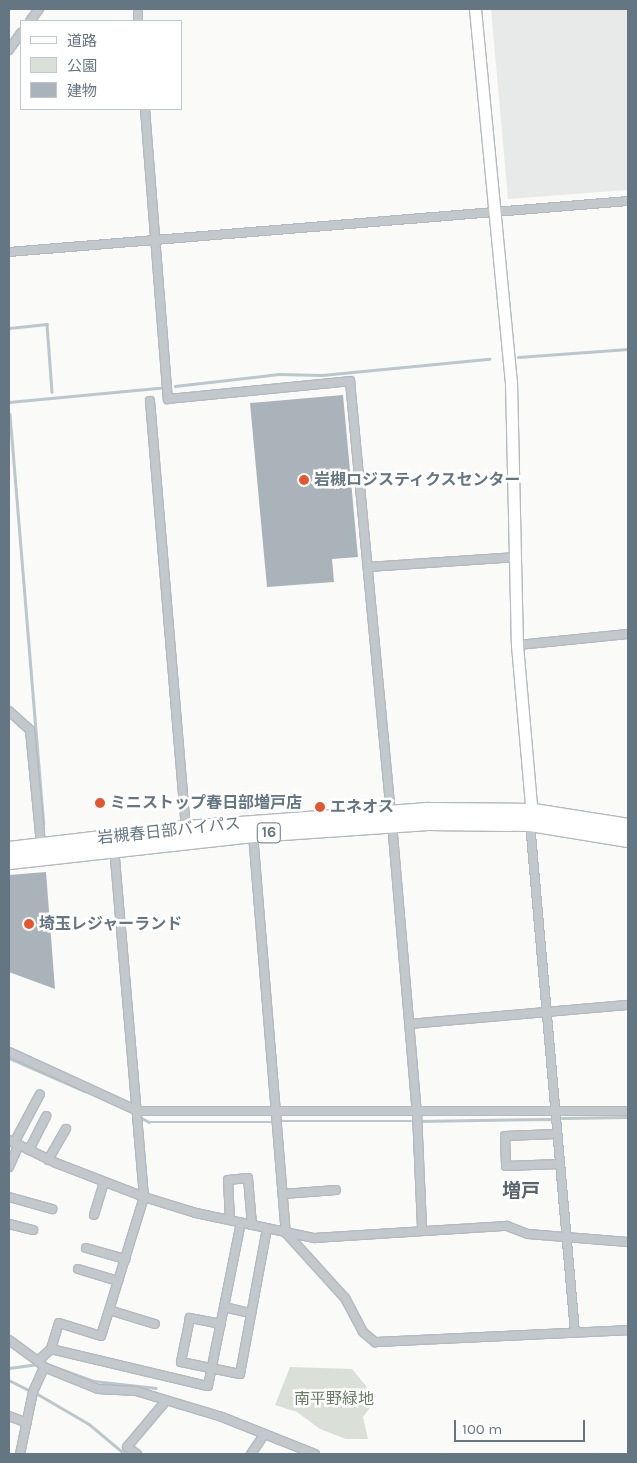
<!DOCTYPE html>
<html>
<head>
<meta charset="utf-8">
<style>
  body { margin:0 }
  #map { position:relative; width:637px; height:1463px; overflow:hidden; background:#fafaf8; font-family:Karla,"Noto Sans JP",sans-serif }
  div>[style] { position:absolute }
  [style*='--x'] { left:calc(var(--x)*1px); top:calc(var(--y)*1px); width:calc(var(--w)*1px); rotate:calc(var(--a)*1deg) }
  .built>* { inset:0; background:#e8e9e9 }
  .green>* { inset:0; background:#dadfd7 }
  .stream>* { height:2.5px; margin:-1.25px; padding:0 1.25px; transform-origin:1.25px; border-radius:1.25px; background:#bbc7cb }
  .building>* { inset:0; background:#aab3b9 }
  .roads { filter:drop-shadow(1px 0 #b3babf) drop-shadow(-1px 0 #b3babf) drop-shadow(0 1px #b3babf) drop-shadow(0 -1px #b3babf) }
  .street>* { height:8px; margin:-4px; padding:0 4px; transform-origin:4px; border-radius:4px; background:#c3c8cc }
  .secondary>* { height:11px; margin:-5.5px; padding:0 5.5px; transform-origin:5.5px; border-radius:5.5px; background:#fff }
  .highway>* { height:15px; margin:-7.5px; padding:0 7.5px; transform-origin:7.5px; border-radius:7.5px; background:#fff }
  .dots>* { width:14px; height:14px; translate:-50% -50%; box-sizing:border-box; border:2px solid #fff; border-radius:50% }
  span { translate:-50% -50%; white-space:nowrap; text-align:center; line-height:1.15; -webkit-text-stroke:5px #fff; paint-order:stroke }
  .shield-label span { padding:1px 4px; background:#fff; border:1px solid; border-radius:4px; -webkit-text-stroke-width:0 }
  .shield-label { font-size:15px; color:#657683; font-weight:700 }
  .poi-label { font-size:16px; color:#657683; font-weight:700 }
  .left { translate:0 -50%; text-align:left }
  .street-label { font-size:16px; color:#657683 }
  .park-label { font-size:16px; color:#687a64 }
  .quarter-label { font-size:19px; color:#57646e; font-weight:700 }
  .frame { position:absolute; inset:0; border:10px solid #657683; pointer-events:none }
  .legend { position:absolute; left:20px; top:20px; width:162px; height:90px; box-sizing:border-box; background:#fff; border:1px solid #c1c8cd; margin:0; padding:6px 9px; list-style:none; font-size:15px; color:#657683 }
  .legend li { display:flex; align-items:center; gap:10px; height:25px }
  .legend b { width:25px; border:1px solid #c1c8cd }
  .scale { position:absolute; left:454px; top:1420px; width:131px; height:22px; box-sizing:border-box; border:2px solid #657683; border-top:0; padding-left:6px; font-size:15px; line-height:18px; white-space:nowrap; color:#657683; -webkit-text-stroke:4px #fff; paint-order:stroke }
</style>
</head>
<body>
<div id="map">
  <div class="built">
    <i style="clip-path:polygon(491px 9px,628px 9px,628px 190px,508px 199px)"></i>
  </div>
  <div class="green">
    <i style="clip-path:polygon(290px 1367px,352px 1369px,366px 1386px,372px 1405px,363px 1417px,368px 1439px,346px 1439px,320px 1429px,297px 1412px,275px 1405px)"></i>
  </div>
  <div class="stream">
    <i style="--x:9;--y:43;--w:20;--a:-53"></i>
    <i style="--x:9;--y:328;--w:38;--a:-6"></i>
    <i style="--x:47;--y:324;--w:68;--a:85.8"></i>
    <i style="--x:518;--y:357;--w:110;--a:-4.2"></i>
    <i style="--x:175;--y:386;--w:104;--a:-6.6"></i>
    <i style="--x:278;--y:374;--w:44;--a:1.3"></i>
    <i style="--x:322;--y:375;--w:168;--a:-5.5"></i>
    <i style="--x:9;--y:402;--w:159;--a:-5.4"></i>
    <i style="--x:10;--y:414;--w:411;--a:85.3"></i>
    <i style="--x:9;--y:1058;--w:83;--a:23.5"></i>
    <i style="--x:140;--y:1117;--w:10;--a:29"></i>
    <i style="--x:149;--y:1122;--w:124;--a:0"></i>
    <i style="--x:562;--y:1118;--w:66;--a:-0.9"></i>
    <i style="--x:282;--y:1121;--w:129;--a:0"></i>
    <i style="--x:419;--y:1121;--w:132;--a:-0.9"></i>
    <i style="--x:44;--y:1363;--w:53;--a:19.8"></i>
    <i style="--x:94;--y:1381;--w:62;--a:6.4"></i>
    <i style="--x:9;--y:1368;--w:29;--a:-8"></i>
    <i style="--x:9;--y:1380;--w:25;--a:27"></i>
    <i style="--x:36;--y:1393;--w:61;--a:30.3"></i>
    <i style="--x:89;--y:1424;--w:47;--a:39.8"></i>
  </div>
  <div class="building">
    <i style="clip-path:polygon(343px 395px,358px 557px,332px 559px,334px 582px,267px 587px,250px 403px)"></i>
    <i style="clip-path:polygon(46px 872px,55px 989px,9px 972px,9px 875px)"></i>
  </div>
  <div class="roads">
    <div class="street">
      <i style="--x:138;--y:9;--w:12;--a:90"></i>
      <i style="--x:30;--y:21;--w:15;--a:-53"></i>
      <i style="--x:9;--y:50;--w:21;--a:-55"></i>
      <i style="--x:145;--y:109;--w:291;--a:85.5"></i>
      <i style="--x:168;--y:399;--w:183;--a:-5.6"></i>
      <i style="--x:350;--y:381;--w:433;--a:84.6"></i>
      <i style="--x:9;--y:252;--w:621;--a:-4.71"></i>
      <i style="--x:150;--y:401;--w:429;--a:85.2"></i>
      <i style="--x:368;--y:567;--w:149;--a:-3.8"></i>
      <i style="--x:517;--y:645;--w:112;--a:-5.7"></i>
      <i style="--x:9;--y:711;--w:28;--a:42"></i>
      <i style="--x:30;--y:730;--w:116;--a:84.5"></i>
      <i style="--x:392;--y:823;--w:291;--a:85.1"></i>
      <i style="--x:417;--y:1113;--w:116;--a:87.5"></i>
      <i style="--x:530;--y:823;--w:511;--a:84.95"></i>
      <i style="--x:253;--y:834;--w:400;--a:85.3"></i>
      <i style="--x:286;--y:1233;--w:88;--a:47.8"></i>
      <i style="--x:345;--y:1298;--w:38;--a:62"></i>
      <i style="--x:363;--y:1332;--w:16;--a:40"></i>
      <i style="--x:375;--y:1342;--w:253;--a:-2.7"></i>
      <i style="--x:410;--y:1024;--w:219;--a:-5"></i>
      <i style="--x:9;--y:1052;--w:142;--a:24.6"></i>
      <i style="--x:138;--y:1111;--w:490;--a:0"></i>
      <i style="--x:556;--y:1134;--w:51;--a:177.8"></i>
      <i style="--x:505;--y:1136;--w:30;--a:88"></i>
      <i style="--x:506;--y:1166;--w:53;--a:-2.2"></i>
      <i style="--x:9;--y:1140;--w:52;--a:26.1"></i>
      <i style="--x:56;--y:1163;--w:94;--a:21.1"></i>
      <i style="--x:144;--y:1197;--w:54;--a:17.1"></i>
      <i style="--x:196;--y:1213;--w:121;--a:12"></i>
      <i style="--x:314;--y:1238;--w:193;--a:-3.6"></i>
      <i style="--x:507;--y:1226;--w:22;--a:21"></i>
      <i style="--x:528;--y:1234;--w:100;--a:4.6"></i>
      <i style="--x:14;--y:1143;--w:55;--a:-62"></i>
      <i style="--x:29;--y:1150;--w:38;--a:-63"></i>
      <i style="--x:48;--y:1160;--w:36;--a:-60"></i>
      <i style="--x:9;--y:1167;--w:24;--a:-66"></i>
      <i style="--x:283;--y:1194;--w:53;--a:-4.3"></i>
      <i style="--x:9;--y:1197;--w:45;--a:15.6"></i>
      <i style="--x:94;--y:1215;--w:34;--a:-73"></i>
      <i style="--x:230;--y:1220;--w:40;--a:-92.9"></i>
      <i style="--x:228;--y:1180;--w:20;--a:-6"></i>
      <i style="--x:248;--y:1178;--w:47;--a:85.1"></i>
      <i style="--x:9;--y:1224;--w:25;--a:14"></i>
      <i style="--x:86;--y:1248;--w:41;--a:15.8"></i>
      <i style="--x:78;--y:1269;--w:42;--a:16.7"></i>
      <i style="--x:224;--y:1307;--w:28;--a:13"></i>
      <i style="--x:109;--y:1310;--w:48;--a:16.9"></i>
      <i style="--x:221;--y:1324;--w:32;--a:-169"></i>
      <i style="--x:190;--y:1318;--w:45;--a:101.6"></i>
      <i style="--x:181;--y:1362;--w:60;--a:11.5"></i>
      <i style="--x:240;--y:1374;--w:148;--a:-79.5"></i>
      <i style="--x:9;--y:1340;--w:36;--a:36"></i>
      <i style="--x:51;--y:1349;--w:161;--a:13.3"></i>
      <i style="--x:208;--y:1386;--w:166;--a:-78.6"></i>
      <i style="--x:44;--y:1367;--w:58;--a:22.2"></i>
      <i style="--x:98;--y:1389;--w:38;--a:3"></i>
      <i style="--x:136;--y:1391;--w:90;--a:16.8"></i>
      <i style="--x:222;--y:1417;--w:100;--a:21.7"></i>
      <i style="--x:9;--y:1416;--w:19;--a:21"></i>
      <i style="--x:20;--y:1454;--w:63;--a:-78.2"></i>
      <i style="--x:33;--y:1392;--w:27;--a:-66"></i>
      <i style="--x:44;--y:1367;--w:8;--a:-135"></i>
      <i style="--x:38;--y:1361;--w:18;--a:-43"></i>
      <i style="--x:51;--y:1349;--w:27;--a:-73"></i>
      <i style="--x:59;--y:1323;--w:44;--a:17.2"></i>
      <i style="--x:101;--y:1336;--w:145;--a:-72.8"></i>
      <i style="--x:144;--y:1197;--w:349;--a:-94.9"></i>
      <i style="--x:137;--y:1454;--w:12;--a:-145"></i>
      <i style="--x:127;--y:1447;--w:59;--a:-49.8"></i>
      <i style="--x:251;--y:1454;--w:22;--a:-56"></i>
    </div>
    <div class="secondary">
      <i style="--x:475;--y:9;--w:375;--a:84.5"></i>
      <i style="--x:511;--y:382;--w:263;--a:88.7"></i>
      <i style="--x:517;--y:645;--w:173;--a:85"></i>
    </div>
    <div class="highway">
      <i style="--x:9;--y:849;--w:178;--a:-6.8"></i>
      <i style="--x:186;--y:828;--w:242;--a:-4.3"></i>
      <i style="--x:427;--y:810;--w:106;--a:0.5"></i>
      <i style="--x:533;--y:811;--w:96;--a:9"></i>
      <i style="--x:9;--y:861;--w:245;--a:-6.3"></i>
      <i style="--x:253;--y:834;--w:175;--a:-3.9"></i>
      <i style="--x:428;--y:822;--w:102;--a:0.6"></i>
      <i style="--x:530;--y:823;--w:99;--a:9.3"></i>
    </div>
  </div>
  <div class="dots">
    <i style="left:304px;top:480px;background:#e4572e"></i>
    <i style="left:100px;top:803px;background:#e4572e"></i>
    <i style="left:320px;top:807px;background:#e4572e"></i>
    <i style="left:29px;top:924px;background:#e4572e"></i>
  </div>
  <div class="shield-label">
    <span style="left:269px;top:833px">16</span>
  </div>
  <div class="poi-label">
    <span class="left" style="left:314px;top:480px">岩槻ロジスティクスセンター</span>
    <span class="left" style="left:110px;top:803px">ミニストップ春日部増戸店</span>
    <span class="left" style="left:330px;top:807px">エネオス</span>
    <span class="left" style="left:39px;top:924px">埼玉レジャーランド</span>
  </div>
  <div class="street-label">
    <span style="left:169px;top:831px;rotate:-6deg">岩槻春日部バイパス</span>
  </div>
  <div class="park-label">
    <span style="left:334px;top:1399px">南平野緑地</span>
  </div>
  <div class="quarter-label">
    <span style="left:521px;top:1192px">増戸</span>
  </div>
  <div class="frame"></div>
  <ul class="legend">
  <li><b style="height:6px;background:#fff"></b>道路</li>
  <li><b style="height:14px;background:#dadfd7"></b>公園</li>
  <li><b style="height:14px;background:#aab3b9"></b>建物</li>
  </ul>
  <div class="scale">100 m</div>
</div>
</body>
</html>
